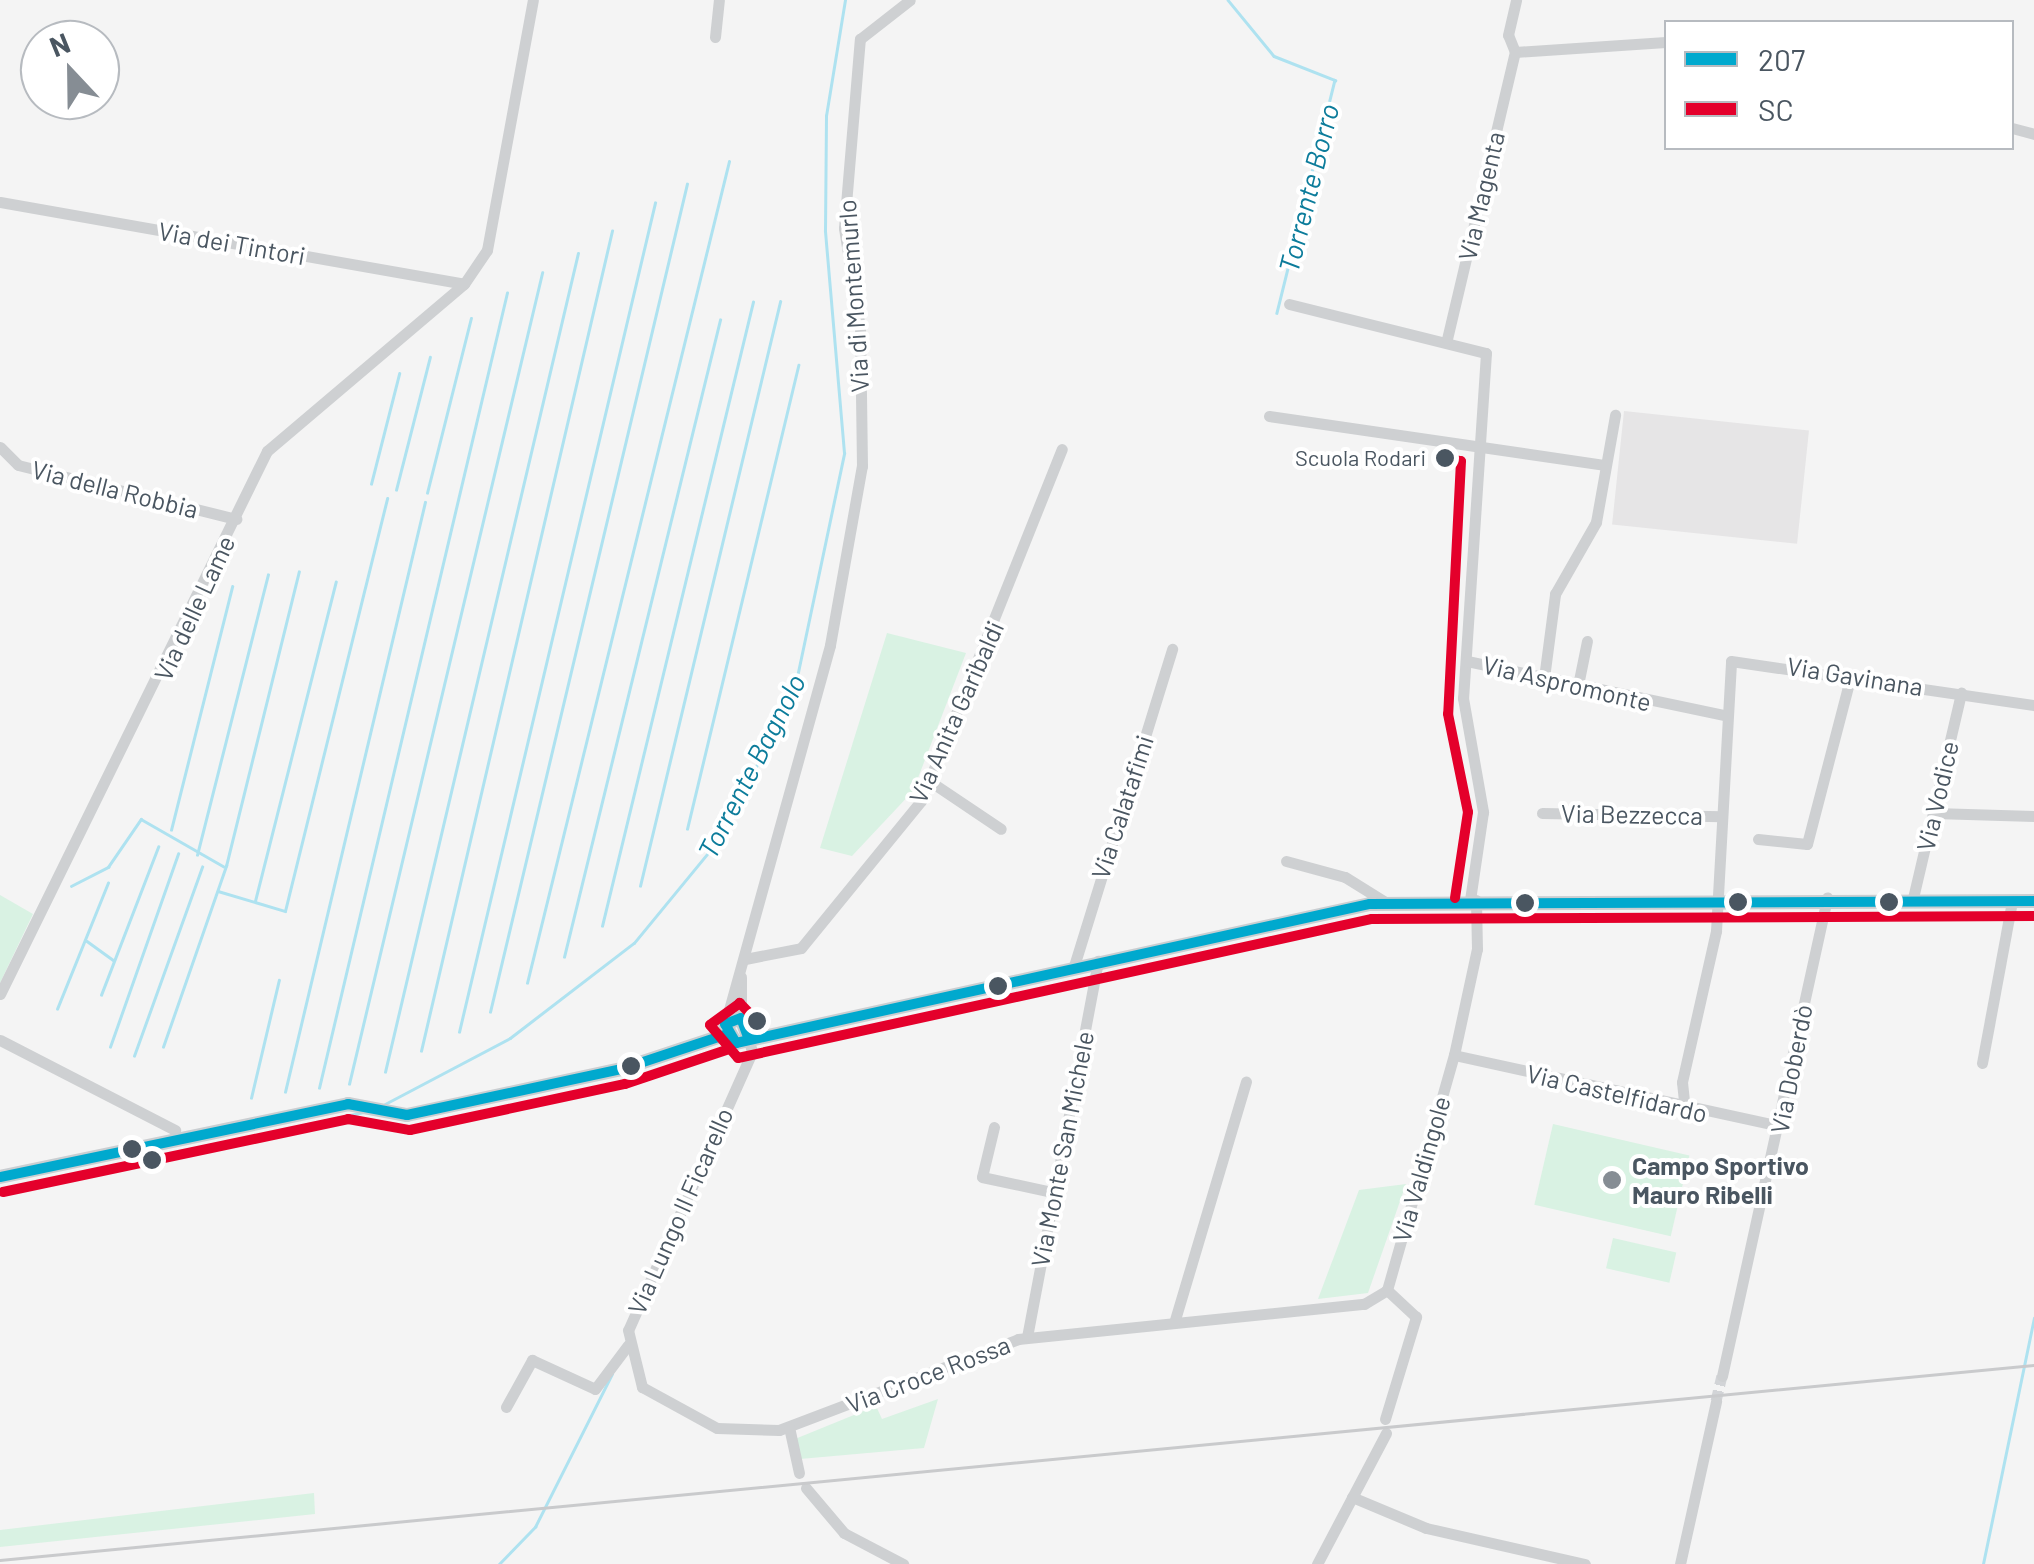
<!DOCTYPE html>
<html>
<head>
<meta charset="utf-8">
<style>
  body { margin:0 }
  #map { position:relative; width:2034px; height:1564px; overflow:hidden; background:#f4f4f4; font-family:Barlow,sans-serif }
  div>[style] { position:absolute }
  [style*='--x'] { left:calc(var(--x)*1px); top:calc(var(--y)*1px); width:calc(var(--w)*1px); rotate:calc(var(--a)*1deg) }
  .education>* { inset:0; background:#e6e5e6; transform-origin:0 0 }
  .green>* { inset:0; background:#d9f2e3; transform-origin:0 0 }
  .stream>* { height:2.5px; margin:-1.25px; padding:0 1.25px; transform-origin:1.25px; border-radius:1.25px; background:#aee2f0 }
  .minor-tunnel>* { height:11px; margin-top:-5.5px; transform-origin:0; background:repeating-linear-gradient(90deg,#d2d4d7 0 11px,transparent 0 16.5px) }
  .minor>* { height:11px; margin:-5.5px; padding:0 5.5px; transform-origin:5.5px; border-radius:5.5px; background:#ced0d2 }
  .major>* { height:14px; margin:-7px; padding:0 7px; transform-origin:7px; border-radius:7px; background:#caced1 }
  .rail>* { height:2.5px; margin:-1.25px; padding:0 1.25px; transform-origin:1.25px; border-radius:1.25px; background:#c9cacc }
  .bus-1>* { height:10px; margin:-5px; padding:0 5px; transform-origin:5px; border-radius:5px; background:#00a9ce }
  .bus-2>* { height:10px; margin:-5px; padding:0 5px; transform-origin:5px; border-radius:5px; background:#e4002b }
  .dots>* { width:28px; height:28px; translate:-50% -50%; box-sizing:border-box; border:5px solid #fff; border-radius:50% }
  span { translate:-50% -50%; white-space:nowrap; text-align:center; line-height:1.15; -webkit-text-stroke:8px #fff; paint-order:stroke }
  .bus-label { font-size:22px; color:#4a5661 }
  .right { translate:-100% -50%; text-align:right }
  .street-label { font-size:25px; color:#4a5661 }
  .poi-label { font-size:25px; color:#4a5661; font-weight:700 }
  .left { translate:0 -50%; text-align:left }
  .water-label { font-size:28px; color:#0c7c9b; font-style:italic }
  .legend { position:absolute; left:1664px; top:20px; width:350px; height:130px; box-sizing:border-box; background:#fff; border:2px solid #b7bbc0; margin:0; padding:12px 18px; list-style:none; font-size:30px; color:#4a5661 }
  .legend li { display:flex; align-items:center; gap:20px; height:50px }
  .legend b { width:50px; border:2px solid #b7bbc0 }
  .north { position:absolute; left:20px; top:20px; width:100px; height:100px; box-sizing:border-box; background:#fff; border:2px solid #b7bbc0; border-radius:50%; rotate:338deg; font-size:28px; font-weight:700; line-height:40px; text-align:center; color:#4a5661 }
  .north::after { content:''; display:block; margin:auto; width:35px; height:45px; background:#868d94; clip-path:polygon(50% 0,100% 100%,50% 72%,0 100%) }
</style>
</head>
<body>
<div id="map">
  <div class="education">
    <i style="left:1624px;top:411px;width:186px;height:114px;rotate:6deg"></i>
  </div>
  <div class="green">
    <i style="clip-path:polygon(887px 633px,966px 653px,913px 791px,852px 856px,820px 848px)"></i>
    <i style="clip-path:polygon(0 895px,33px 914px,0 983px)"></i>
    <i style="left:1553px;top:1124px;width:140px;height:83px;rotate:13deg"></i>
    <i style="clip-path:polygon(1406px 1184px,1368px 1293px,1318px 1299px,1359px 1190px)"></i>
    <i style="left:1613px;top:1238px;width:65px;height:31px;rotate:13deg"></i>
    <i style="clip-path:polygon(938px 1399px,924px 1448px,800px 1459px,795px 1439px,876px 1406px,882px 1419px)"></i>
    <i style="clip-path:polygon(314px 1493px,315px 1514px,0 1547px,0 1530px)"></i>
  </div>
  <div class="stream">
    <i style="--x:1228;--y:0;--w:72;--a:50.6"></i>
    <i style="--x:1274;--y:56;--w:66;--a:21.5"></i>
    <i style="--x:1335;--y:80;--w:240;--a:104"></i>
    <i style="--x:371;--y:484;--w:114;--a:-75.7"></i>
    <i style="--x:396;--y:490;--w:137;--a:-75.7"></i>
    <i style="--x:427;--y:493;--w:180;--a:-75.9"></i>
    <i style="--x:687;--y:829;--w:477;--a:-76.5"></i>
    <i style="--x:171;--y:830;--w:251;--a:-75.9"></i>
    <i style="--x:197;--y:855;--w:289;--a:-75.8"></i>
    <i style="--x:71;--y:886;--w:42;--a:-27.2"></i>
    <i style="--x:108;--y:867;--w:58;--a:-55.5"></i>
    <i style="--x:141;--y:819;--w:95;--a:29.8"></i>
    <i style="--x:640;--y:886;--w:601;--a:-76.52"></i>
    <i style="--x:218;--y:891;--w:70;--a:16.6"></i>
    <i style="--x:285;--y:911;--w:425;--a:-76.1"></i>
    <i style="--x:255;--y:901;--w:329;--a:-75.8"></i>
    <i style="--x:602;--y:926;--w:642;--a:-76.4"></i>
    <i style="--x:87;--y:941;--w:32;--a:36"></i>
    <i style="--x:564;--y:957;--w:656;--a:-76.24"></i>
    <i style="--x:527;--y:983;--w:846;--a:-76.19"></i>
    <i style="--x:101;--y:995;--w:159;--a:-68.9"></i>
    <i style="--x:57;--y:1009;--w:136;--a:-68"></i>
    <i style="--x:490;--y:1012;--w:851;--a:-76.62"></i>
    <i style="--x:459;--y:1032;--w:852;--a:-76.7"></i>
    <i style="--x:110;--y:1047;--w:205;--a:-70.6"></i>
    <i style="--x:163;--y:1047;--w:192;--a:-70.8"></i>
    <i style="--x:226;--y:866;--w:303;--a:-76.1"></i>
    <i style="--x:421;--y:1051;--w:842;--a:-76.89"></i>
    <i style="--x:134;--y:1056;--w:201;--a:-70.2"></i>
    <i style="--x:385;--y:1072;--w:841;--a:-76.74"></i>
    <i style="--x:349;--y:1084;--w:834;--a:-76.61"></i>
    <i style="--x:319;--y:1088;--w:817;--a:-76.7"></i>
    <i style="--x:285;--y:1092;--w:606;--a:-76.65"></i>
    <i style="--x:251;--y:1098;--w:121;--a:-76.7"></i>
    <i style="--x:385;--y:1104;--w:141;--a:-27.8"></i>
    <i style="--x:510;--y:1038;--w:156;--a:-37.5"></i>
    <i style="--x:634;--y:943;--w:129;--a:-50.6"></i>
    <i style="--x:716;--y:843;--w:166;--a:-62.4"></i>
    <i style="--x:793;--y:696;--w:248;--a:-78.1"></i>
    <i style="--x:844;--y:453;--w:223;--a:-94.9"></i>
    <i style="--x:825;--y:231;--w:115;--a:-89.5"></i>
    <i style="--x:826;--y:116;--w:118;--a:-80.7"></i>
    <i style="--x:0;--y:1192;--w:372;--a:-12.4"></i>
    <i style="--x:499;--y:1564;--w:52;--a:-45.8"></i>
    <i style="--x:535;--y:1527;--w:171;--a:-63.3"></i>
    <i style="--x:1983;--y:1564;--w:251;--a:-78.3"></i>
  </div>
  <div class="minor-tunnel">
    <i style="--x:1716;--y:1401;--w:26;--a:-77"></i>
  </div>
  <div class="minor">
    <i style="--x:715;--y:37;--w:37;--a:-84"></i>
    <i style="--x:1515;--y:52;--w:151;--a:-3.8"></i>
    <i style="--x:1515;--y:52;--w:18;--a:-112"></i>
    <i style="--x:1508;--y:35;--w:36;--a:-77"></i>
    <i style="--x:2012;--y:128;--w:23;--a:15"></i>
    <i style="--x:0;--y:202;--w:471;--a:10"></i>
    <i style="--x:1289;--y:304;--w:203;--a:14"></i>
    <i style="--x:1486;--y:353;--w:346;--a:93.8"></i>
    <i style="--x:1463;--y:698;--w:116;--a:80"></i>
    <i style="--x:1483;--y:812;--w:89;--a:98.4"></i>
    <i style="--x:1447;--y:339;--w:295;--a:-76.7"></i>
    <i style="--x:1269;--y:416;--w:340;--a:8.3"></i>
    <i style="--x:0;--y:447;--w:25;--a:45"></i>
    <i style="--x:18;--y:465;--w:225;--a:13.9"></i>
    <i style="--x:1467;--y:661;--w:263;--a:11.9"></i>
    <i style="--x:1544;--y:678;--w:85;--a:-82.5"></i>
    <i style="--x:1555;--y:594;--w:83;--a:-60.3"></i>
    <i style="--x:1596;--y:522;--w:109;--a:-79.9"></i>
    <i style="--x:1577;--y:690;--w:50;--a:-78.5"></i>
    <i style="--x:931;--y:782;--w:84;--a:33.9"></i>
    <i style="--x:1542;--y:813;--w:180;--a:1"></i>
    <i style="--x:1934;--y:813;--w:100;--a:1.7"></i>
    <i style="--x:1758;--y:839;--w:49;--a:5.8"></i>
    <i style="--x:1807;--y:844;--w:175;--a:-75.4"></i>
    <i style="--x:1286;--y:861;--w:61;--a:15.2"></i>
    <i style="--x:1345;--y:877;--w:49;--a:31.8"></i>
    <i style="--x:1913;--y:898;--w:211;--a:-76.8"></i>
    <i style="--x:745;--y:959;--w:57;--a:-11.1"></i>
    <i style="--x:801;--y:948;--w:190;--a:-50.8"></i>
    <i style="--x:921;--y:801;--w:379;--a:-68.2"></i>
    <i style="--x:1074;--y:966;--w:332;--a:-72.8"></i>
    <i style="--x:0;--y:994;--w:605;--a:-63.82"></i>
    <i style="--x:267;--y:451;--w:258;--a:-40.3"></i>
    <i style="--x:464;--y:284;--w:41;--a:-55.9"></i>
    <i style="--x:487;--y:250;--w:254;--a:-79.6"></i>
    <i style="--x:741;--y:1018;--w:41;--a:-90"></i>
    <i style="--x:725;--y:1024;--w:393;--a:-74.5"></i>
    <i style="--x:830;--y:645;--w:182;--a:-79.9"></i>
    <i style="--x:862;--y:466;--w:138;--a:-90.8"></i>
    <i style="--x:860;--y:328;--w:101;--a:-99.1"></i>
    <i style="--x:844;--y:228;--w:190;--a:-85.2"></i>
    <i style="--x:860;--y:39;--w:63;--a:-38"></i>
    <i style="--x:748;--y:1037;--w:16;--a:75"></i>
    <i style="--x:752;--y:1052;--w:304;--a:114"></i>
    <i style="--x:628;--y:1330;--w:59;--a:76.2"></i>
    <i style="--x:642;--y:1387;--w:85;--a:28.7"></i>
    <i style="--x:717;--y:1428;--w:62;--a:1.8"></i>
    <i style="--x:779;--y:1430;--w:256;--a:-20.8"></i>
    <i style="--x:1018;--y:1339;--w:348;--a:-5.8"></i>
    <i style="--x:1364;--y:1304;--w:27;--a:-31"></i>
    <i style="--x:0;--y:1040;--w:197;--a:27.2"></i>
    <i style="--x:1454;--y:1055;--w:335;--a:12.3"></i>
    <i style="--x:1982;--y:1063;--w:165;--a:-79.5"></i>
    <i style="--x:1703;--y:1114;--w:23;--a:-146"></i>
    <i style="--x:1684;--y:1101;--w:19;--a:-96"></i>
    <i style="--x:1682;--y:1082;--w:155;--a:-77.3"></i>
    <i style="--x:1716;--y:931;--w:270;--a:-86.8"></i>
    <i style="--x:1731;--y:661;--w:306;--a:8.3"></i>
    <i style="--x:994;--y:1127;--w:51;--a:103.5"></i>
    <i style="--x:982;--y:1177;--w:72;--a:12.1"></i>
    <i style="--x:1387;--y:1290;--w:244;--a:-74.1"></i>
    <i style="--x:1454;--y:1055;--w:108;--a:-77.8"></i>
    <i style="--x:1477;--y:949;--w:49;--a:-91.2"></i>
    <i style="--x:1174;--y:1323;--w:252;--a:-73.4"></i>
    <i style="--x:1027;--y:1337;--w:383;--a:-79.3"></i>
    <i style="--x:1722;--y:1376;--w:490;--a:-77.6"></i>
    <i style="--x:506;--y:1407;--w:54;--a:-61"></i>
    <i style="--x:532;--y:1360;--w:69;--a:24.7"></i>
    <i style="--x:595;--y:1389;--w:55;--a:-53.1"></i>
    <i style="--x:1385;--y:1419;--w:107;--a:-73.1"></i>
    <i style="--x:1416;--y:1317;--w:40;--a:-137"></i>
    <i style="--x:789;--y:1427;--w:47;--a:77.7"></i>
    <i style="--x:806;--y:1488;--w:59;--a:49.8"></i>
    <i style="--x:844;--y:1533;--w:67;--a:27.7"></i>
    <i style="--x:1352;--y:1497;--w:80;--a:22.7"></i>
    <i style="--x:1426;--y:1528;--w:163;--a:12.8"></i>
    <i style="--x:1317;--y:1564;--w:148;--a:-62.2"></i>
    <i style="--x:1680;--y:1564;--w:167;--a:-77.5"></i>
  </div>
  <div class="major">
    <i style="--x:748;--y:1037;--w:20;--a:-110"></i>
    <i style="--x:741;--y:1018;--w:17;--a:159"></i>
    <i style="--x:725;--y:1024;--w:22;--a:60"></i>
    <i style="--x:736;--y:1043;--w:649;--a:-12.37"></i>
    <i style="--x:1370;--y:904;--w:664;--a:-0.26"></i>
    <i style="--x:0;--y:1177;--w:356;--a:-11.8"></i>
    <i style="--x:348;--y:1104;--w:60;--a:10.6"></i>
    <i style="--x:407;--y:1115;--w:220;--a:-12.1"></i>
    <i style="--x:622;--y:1069;--w:108;--a:-18.4"></i>
  </div>
  <div class="rail">
    <i style="--x:0;--y:1560;--w:2043;--a:-5.48"></i>
  </div>
  <div class="bus-1">
    <i style="--x:748;--y:1037;--w:20;--a:-110"></i>
    <i style="--x:741;--y:1018;--w:17;--a:159"></i>
    <i style="--x:725;--y:1024;--w:22;--a:60"></i>
    <i style="--x:736;--y:1043;--w:649;--a:-12.37"></i>
    <i style="--x:1370;--y:904;--w:664;--a:-0.26"></i>
    <i style="--x:0;--y:1177;--w:356;--a:-11.8"></i>
    <i style="--x:348;--y:1104;--w:60;--a:10.6"></i>
    <i style="--x:407;--y:1115;--w:220;--a:-12.1"></i>
    <i style="--x:622;--y:1069;--w:108;--a:-18.4"></i>
  </div>
  <div class="bus-2">
    <i style="--x:1445;--y:458;--w:16;--a:11"></i>
    <i style="--x:1461;--y:461;--w:253;--a:92.9"></i>
    <i style="--x:1448;--y:714;--w:100;--a:78.5"></i>
    <i style="--x:1468;--y:812;--w:87;--a:98.6"></i>
    <i style="--x:759;--y:1023;--w:28;--a:-134"></i>
    <i style="--x:740;--y:1003;--w:37;--a:144"></i>
    <i style="--x:710;--y:1025;--w:43;--a:49.7"></i>
    <i style="--x:738;--y:1058;--w:649;--a:-12.37"></i>
    <i style="--x:1372;--y:919;--w:662;--a:-0.26"></i>
    <i style="--x:3;--y:1192;--w:353;--a:-11.9"></i>
    <i style="--x:348;--y:1119;--w:63;--a:10.1"></i>
    <i style="--x:410;--y:1130;--w:220;--a:-12.1"></i>
    <i style="--x:625;--y:1084;--w:110;--a:-18.6"></i>
  </div>
  <div class="dots">
    <i style="left:1445px;top:458px;background:#4a5661"></i>
    <i style="left:1738px;top:902px;background:#4a5661"></i>
    <i style="left:1889px;top:902px;background:#4a5661"></i>
    <i style="left:1525px;top:903px;background:#4a5661"></i>
    <i style="left:998px;top:986px;background:#4a5661"></i>
    <i style="left:757px;top:1021px;background:#4a5661"></i>
    <i style="left:631px;top:1066px;background:#4a5661"></i>
    <i style="left:132px;top:1149px;background:#4a5661"></i>
    <i style="left:152px;top:1160px;background:#4a5661"></i>
    <i style="left:1612px;top:1180px;background:#868d94"></i>
  </div>
  <div class="bus-label">
    <span class="right" style="left:1426px;top:458px">Scuola Rodari</span>
  </div>
  <div class="street-label">
    <span style="left:1481px;top:196px;rotate:-77deg">Via Magenta</span>
    <span style="left:232px;top:243px;rotate:10deg">Via dei Tintori</span>
    <span style="left:853px;top:296px;rotate:-94deg">Via di Montemurlo</span>
    <span style="left:115px;top:489px;rotate:14deg">Via della Robbia</span>
    <span style="left:194px;top:608px;rotate:-65deg">Via delle Lame</span>
    <span style="left:1855px;top:676px;rotate:9deg">Via Gavinana</span>
    <span style="left:1567px;top:683px;rotate:13deg">Via Aspromonte</span>
    <span style="left:956px;top:712px;rotate:-66deg">Via Anita Garibaldi</span>
    <span style="left:1937px;top:796px;rotate:-77deg">Via Vodice</span>
    <span style="left:1122px;top:807px;rotate:-72deg">Via Calatafimi</span>
    <span style="left:1632px;top:814px;rotate:1deg">Via Bezzecca</span>
    <span style="left:1791px;top:1069px;rotate:-79deg">Via Doberdò</span>
    <span style="left:1617px;top:1093px;rotate:13deg">Via Castelfidardo</span>
    <span style="left:1062px;top:1149px;rotate:-79deg">Via Monte San Michele</span>
    <span style="left:1421px;top:1169px;rotate:-74deg">Via Valdingole</span>
    <span style="left:680px;top:1211px;rotate:-66deg">Via Lungo Il Ficarello</span>
    <span style="left:928px;top:1374px;rotate:-21deg">Via Croce Rossa</span>
  </div>
  <div class="poi-label">
    <span class="left" style="left:1632px;top:1180px">Campo Sportivo<br>Mauro Ribelli</span>
  </div>
  <div class="water-label">
    <span style="left:1308px;top:188px;rotate:-76deg">Torrente Borro</span>
    <span style="left:751px;top:766px;rotate:-63deg">Torrente Bagnolo</span>
  </div>
  <ul class="legend">
  <li><b style="height:12px;background:#00a9ce"></b>207</li>
  <li><b style="height:12px;background:#e4002b"></b>SC</li>
  </ul>
  <div class="north">N</div>
</div>
</body>
</html>
